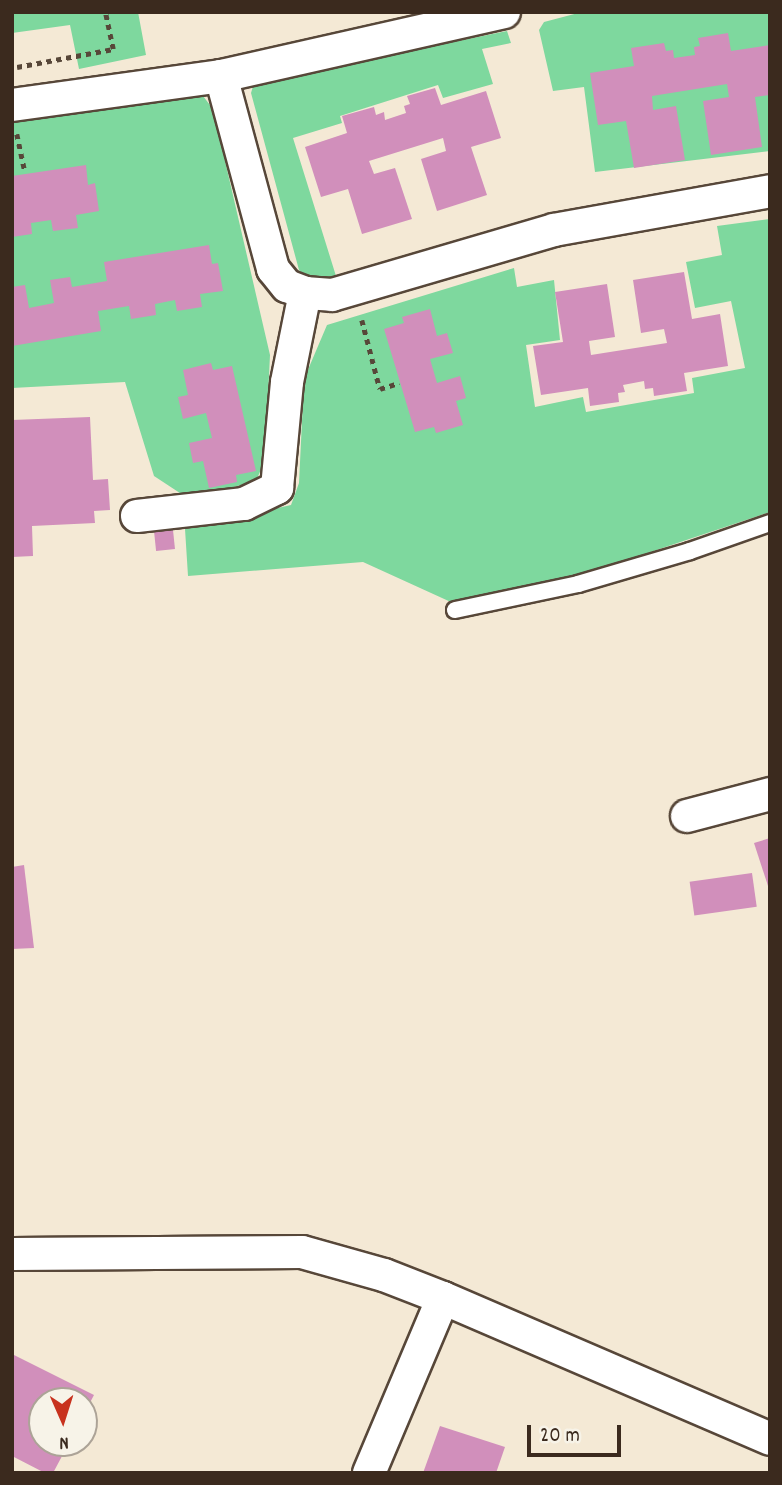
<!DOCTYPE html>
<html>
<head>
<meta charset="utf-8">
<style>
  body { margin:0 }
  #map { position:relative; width:782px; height:1485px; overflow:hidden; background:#f4e9d5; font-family:Dekko,sans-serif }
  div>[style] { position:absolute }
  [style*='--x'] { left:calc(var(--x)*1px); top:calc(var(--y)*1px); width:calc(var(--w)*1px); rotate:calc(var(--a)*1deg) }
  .green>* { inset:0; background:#7ed89e }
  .building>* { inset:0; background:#d18fbb; transform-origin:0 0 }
  .path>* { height:4.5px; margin-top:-2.25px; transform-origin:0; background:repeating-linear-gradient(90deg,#574739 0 5px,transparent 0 10px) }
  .roads { filter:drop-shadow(2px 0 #574739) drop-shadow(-2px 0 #574739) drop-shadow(0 2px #574739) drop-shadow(0 -2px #574739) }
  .service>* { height:16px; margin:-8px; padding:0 8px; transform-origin:8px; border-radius:8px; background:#fff }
  .minor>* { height:32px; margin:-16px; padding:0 16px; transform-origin:16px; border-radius:16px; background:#fff }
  span { translate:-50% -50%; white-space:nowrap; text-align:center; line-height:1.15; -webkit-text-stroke:5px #f7f3e8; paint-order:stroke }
  .frame { position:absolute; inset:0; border:14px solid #3b2a1e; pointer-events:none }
  .north { position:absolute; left:28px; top:1387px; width:70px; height:70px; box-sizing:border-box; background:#f7f3e8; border:2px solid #aca397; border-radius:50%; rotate:177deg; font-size:19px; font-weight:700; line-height:28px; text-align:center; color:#3b2a1e }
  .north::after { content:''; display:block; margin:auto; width:24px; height:32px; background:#c8321e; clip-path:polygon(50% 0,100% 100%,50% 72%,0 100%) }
  .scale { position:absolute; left:527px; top:1425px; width:94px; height:32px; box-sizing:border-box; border:4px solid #3b2a1e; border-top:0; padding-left:9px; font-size:21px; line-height:24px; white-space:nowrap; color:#3b2a1e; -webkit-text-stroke:5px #f7f3e8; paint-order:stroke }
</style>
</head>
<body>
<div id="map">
  <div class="green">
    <i style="clip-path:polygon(12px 12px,138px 12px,146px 55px,79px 69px,70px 25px,12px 33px)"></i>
    <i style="clip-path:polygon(582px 12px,770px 12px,770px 151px,595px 172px,584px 87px,553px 91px,539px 30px,544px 22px)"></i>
    <i style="clip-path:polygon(507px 31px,511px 43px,482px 49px,493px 84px,443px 98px,438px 85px,340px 116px,342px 123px,293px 138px,336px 276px,318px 279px,305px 276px,299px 270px,251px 93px,254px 83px)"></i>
    <i style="clip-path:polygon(186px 91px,203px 96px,213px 109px,270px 355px,265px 460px,256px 481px,189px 499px,154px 476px,125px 382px,12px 388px,12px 115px)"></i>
    <i style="clip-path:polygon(770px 219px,770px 512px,579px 576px,453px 603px,363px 562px,188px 576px,185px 529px,291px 505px,299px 483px,304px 379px,327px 325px,514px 268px,517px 287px,554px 280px,560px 340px,526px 345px,535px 407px,583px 397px,586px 412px,694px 393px,692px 378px,745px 368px,731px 301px,695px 308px,686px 262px,722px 255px,717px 226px)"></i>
  </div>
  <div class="building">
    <i style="clip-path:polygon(728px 33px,731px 51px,770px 45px,770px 95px,755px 97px,762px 147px,711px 155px,703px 101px,729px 97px,727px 84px,652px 96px,653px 110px,676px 106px,685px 160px,634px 168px,626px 121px,598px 125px,590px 73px,634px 66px,631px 48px,664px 43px,666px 51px,673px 50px,674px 58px,695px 55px,694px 47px,700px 46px,698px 38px)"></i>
    <i style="clip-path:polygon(435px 88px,441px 105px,486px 91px,501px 138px,471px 147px,487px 195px,437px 211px,421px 159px,446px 151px,443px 138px,369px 161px,374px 174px,395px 168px,412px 219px,362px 234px,348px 189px,321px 197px,305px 147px,347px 133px,342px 116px,374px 107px,376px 115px,384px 112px,385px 120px,406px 113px,404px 106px,410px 104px,407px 96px)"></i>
    <i style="clip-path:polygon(86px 165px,88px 185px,95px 183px,99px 211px,76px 215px,78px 228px,53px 231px,51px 220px,31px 223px,32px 234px,12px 237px,12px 176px)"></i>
    <i style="clip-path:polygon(209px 245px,212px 264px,218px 263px,223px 291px,200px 294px,202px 307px,177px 311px,175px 300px,155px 304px,156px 315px,131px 319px,129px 306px,98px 311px,101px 331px,12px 346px,12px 287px,25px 285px,29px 308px,54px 303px,50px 280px,70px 277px,72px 287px,107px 281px,104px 262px)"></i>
    <i style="clip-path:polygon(684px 272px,692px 319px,720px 314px,728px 366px,684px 373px,687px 391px,654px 396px,653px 388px,645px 389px,644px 381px,623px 385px,625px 392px,618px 393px,619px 402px,590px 406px,588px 388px,541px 395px,533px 346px,563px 342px,555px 292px,607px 284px,615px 337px,589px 341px,591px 355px,667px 343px,664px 329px,641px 333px,633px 280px)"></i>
    <i style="clip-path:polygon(430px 309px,437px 336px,447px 333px,453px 353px,430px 359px,437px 383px,460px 376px,466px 398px,456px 401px,463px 425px,436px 433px,434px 427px,415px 432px,384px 329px,404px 323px,402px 317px)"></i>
    <i style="clip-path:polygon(211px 363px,213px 370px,232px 366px,256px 471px,236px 475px,237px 482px,209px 488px,203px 461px,193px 463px,189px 443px,212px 438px,206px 413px,183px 419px,178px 397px,188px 395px,183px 370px)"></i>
    <i style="clip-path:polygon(90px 417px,93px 480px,108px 479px,110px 510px,94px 511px,95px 523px,32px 526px,33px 556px,12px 557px,12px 420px)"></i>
    <i style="left:173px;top:530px;width:19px;height:19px;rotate:84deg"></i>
    <i style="clip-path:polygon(770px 838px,770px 888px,769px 889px,754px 843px)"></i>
    <i style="clip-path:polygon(24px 865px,34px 948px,12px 949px,12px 867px)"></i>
    <i style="left:752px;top:873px;width:34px;height:63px;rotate:82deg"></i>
    <i style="clip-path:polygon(12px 1354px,94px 1395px,84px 1414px,84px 1401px,42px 1401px,42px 1443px,69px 1443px,53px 1473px,45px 1473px,12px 1456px)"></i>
    <i style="clip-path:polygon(440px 1426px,505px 1447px,496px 1473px,423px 1473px)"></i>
  </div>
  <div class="path">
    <i style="--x:17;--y:67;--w:98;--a:-10.6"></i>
    <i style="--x:113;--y:49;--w:38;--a:-102"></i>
    <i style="--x:17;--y:134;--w:38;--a:78"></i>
    <i style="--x:362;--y:320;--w:71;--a:75.4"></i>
    <i style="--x:380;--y:389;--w:20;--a:-18"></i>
  </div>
  <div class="roads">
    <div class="service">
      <i style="--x:455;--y:610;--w:126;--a:-11.9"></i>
      <i style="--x:578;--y:584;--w:117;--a:-16.4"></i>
      <i style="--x:690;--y:551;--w:85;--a:-19.3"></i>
    </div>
    <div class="minor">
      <i style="--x:221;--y:76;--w:200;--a:74.9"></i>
      <i style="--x:273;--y:269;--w:22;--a:51"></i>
      <i style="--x:287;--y:286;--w:19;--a:21"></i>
      <i style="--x:305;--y:293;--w:27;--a:4"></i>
      <i style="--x:332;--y:295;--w:231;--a:-16.3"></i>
      <i style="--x:554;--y:230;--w:219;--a:-10.2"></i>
      <i style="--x:12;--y:105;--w:211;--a:-7.9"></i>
      <i style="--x:221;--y:76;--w:290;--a:-12.7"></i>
      <i style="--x:137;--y:516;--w:108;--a:-6.4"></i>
      <i style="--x:244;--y:504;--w:37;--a:-26"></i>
      <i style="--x:277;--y:488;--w:106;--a:-84.6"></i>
      <i style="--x:287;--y:382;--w:91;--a:-78.6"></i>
      <i style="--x:687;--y:816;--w:86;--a:-14.8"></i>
      <i style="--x:12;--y:1254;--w:290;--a:-0.4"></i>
      <i style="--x:302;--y:1252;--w:85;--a:15.7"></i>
      <i style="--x:384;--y:1275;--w:63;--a:21.3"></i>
      <i style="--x:443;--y:1298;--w:356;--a:23.3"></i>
      <i style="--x:369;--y:1473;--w:190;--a:-67.1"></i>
    </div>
  </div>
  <div class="frame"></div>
  <div class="north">N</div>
  <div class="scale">20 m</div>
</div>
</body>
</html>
